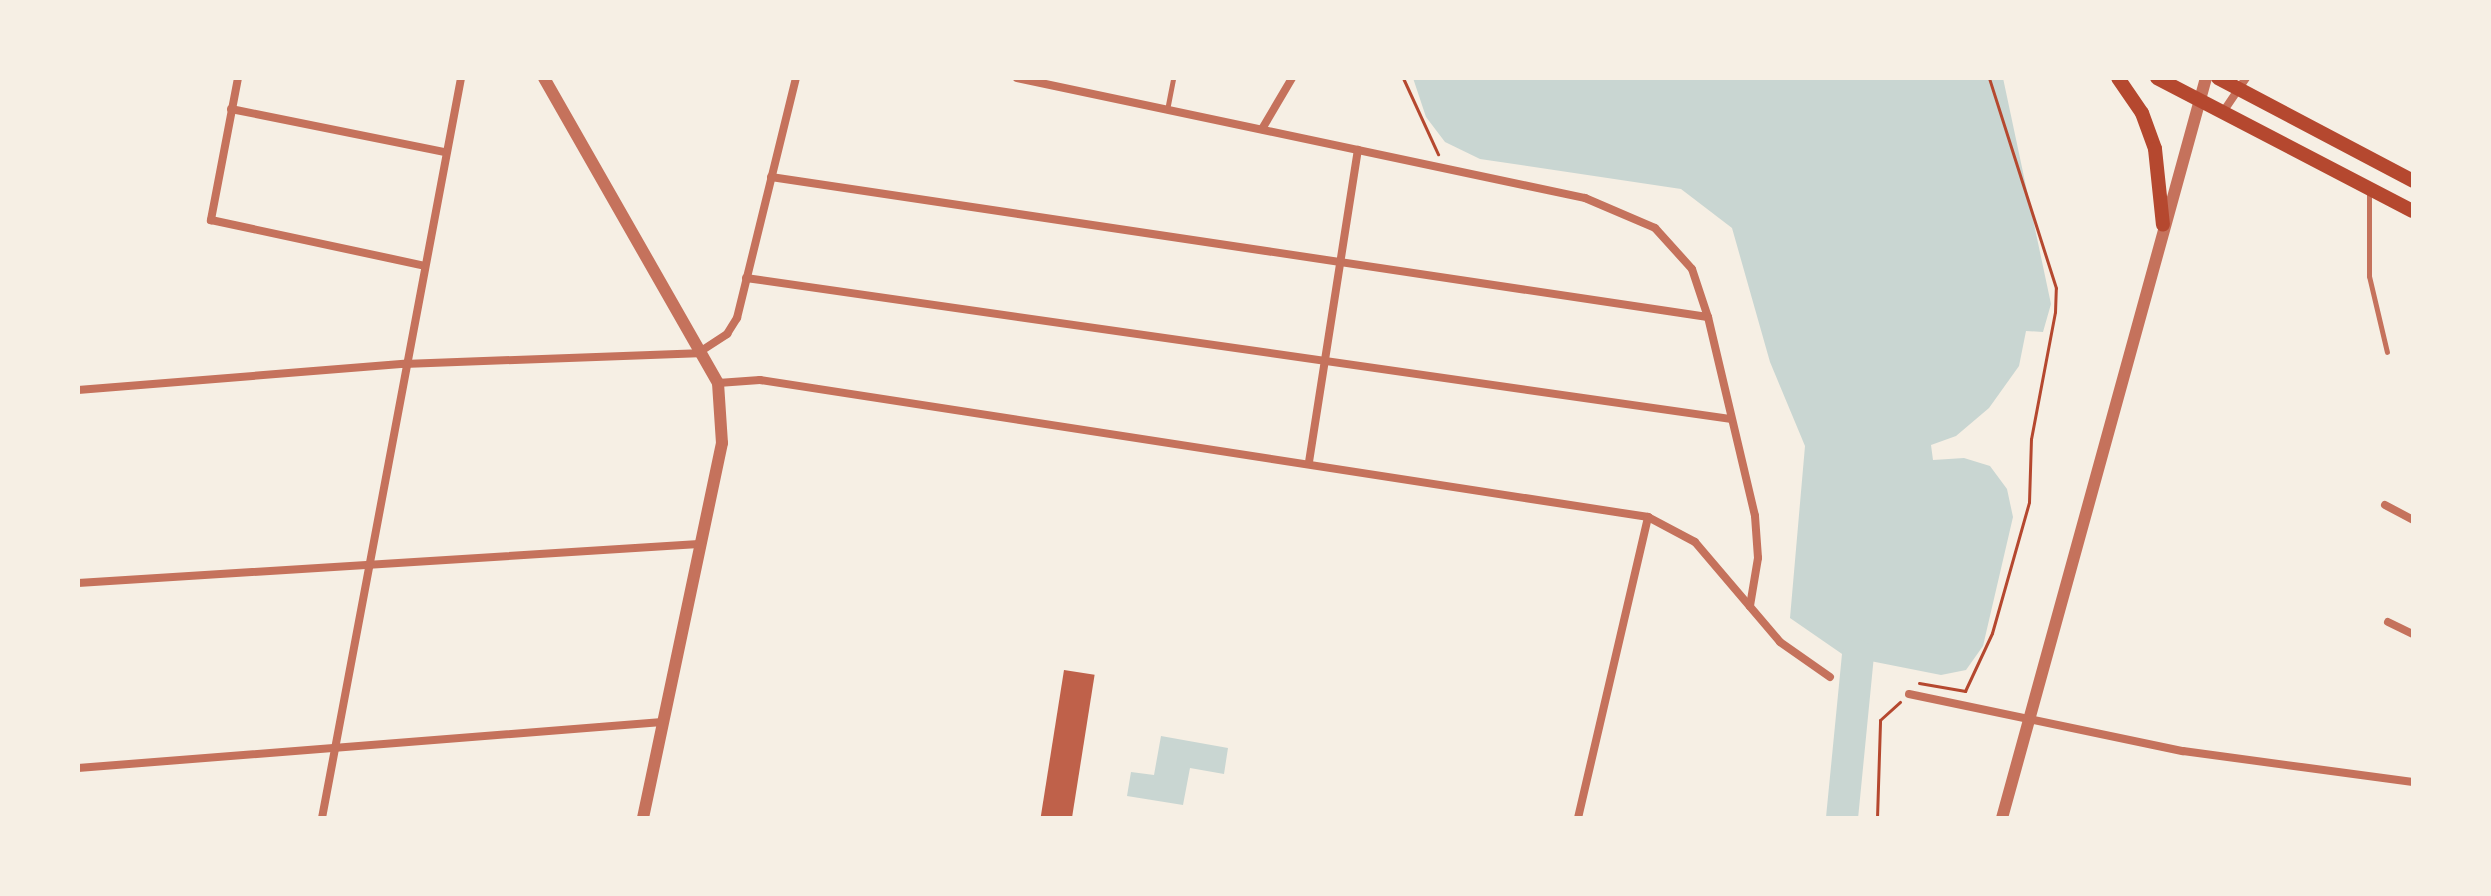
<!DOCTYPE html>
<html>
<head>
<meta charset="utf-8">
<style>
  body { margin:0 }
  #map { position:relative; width:2491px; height:896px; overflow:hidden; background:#f6efe4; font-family:Literata,serif }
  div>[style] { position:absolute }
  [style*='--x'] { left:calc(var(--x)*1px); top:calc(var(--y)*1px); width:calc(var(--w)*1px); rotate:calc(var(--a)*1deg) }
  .water>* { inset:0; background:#c9d6d2 }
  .river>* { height:32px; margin:-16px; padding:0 16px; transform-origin:16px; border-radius:16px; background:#c9d6d2 }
  .building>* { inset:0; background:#bf614a; transform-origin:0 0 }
  .path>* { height:3px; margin:-1.5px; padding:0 1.5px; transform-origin:1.5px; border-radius:1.5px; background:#b5482f }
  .service>* { height:5px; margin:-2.5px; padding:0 2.5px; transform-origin:2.5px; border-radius:2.5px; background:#c5725c }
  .minor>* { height:8px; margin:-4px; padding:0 4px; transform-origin:4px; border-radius:4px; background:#c5725c }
  .tertiary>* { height:12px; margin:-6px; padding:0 6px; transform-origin:6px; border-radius:6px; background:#c5725c }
  .secondary>* { height:14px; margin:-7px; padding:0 7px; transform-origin:7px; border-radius:7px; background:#b5482f }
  span { translate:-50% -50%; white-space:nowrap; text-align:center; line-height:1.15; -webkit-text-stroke:8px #f6efe4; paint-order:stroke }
  .frame { position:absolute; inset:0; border:80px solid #f6efe4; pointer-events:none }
</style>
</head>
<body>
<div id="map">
  <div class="water">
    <i style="clip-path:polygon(1413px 78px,2003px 78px,2051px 304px,2043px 332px,2026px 331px,2019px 366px,1989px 408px,1956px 436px,1931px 445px,1933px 460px,1964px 458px,1990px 466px,2007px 489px,2013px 517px,1983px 646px,1966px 670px,1941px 675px,1845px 656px,1790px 618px,1805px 446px,1770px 362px,1732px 228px,1681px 189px,1480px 159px,1445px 142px,1426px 117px)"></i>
    <i style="clip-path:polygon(1161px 736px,1228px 748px,1224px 774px,1190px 768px,1183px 805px,1127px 796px,1131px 772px,1154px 775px)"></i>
  </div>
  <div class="river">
    <i style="--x:1842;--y:818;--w:163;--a:-84.4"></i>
  </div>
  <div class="building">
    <i style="left:1064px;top:670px;width:31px;height:150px;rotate:9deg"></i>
  </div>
  <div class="path">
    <i style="--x:1403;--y:78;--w:84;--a:65.3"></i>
    <i style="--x:1919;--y:683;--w:47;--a:9.9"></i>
    <i style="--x:1965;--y:691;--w:64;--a:-65"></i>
    <i style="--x:1992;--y:633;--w:136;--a:-74.2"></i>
    <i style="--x:2029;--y:502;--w:63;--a:-88.2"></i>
    <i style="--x:2031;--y:439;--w:129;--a:-79.3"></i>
    <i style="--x:2055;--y:312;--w:24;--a:-88"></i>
    <i style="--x:2056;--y:288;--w:220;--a:-107.7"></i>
    <i style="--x:1877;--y:818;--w:98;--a:-88.2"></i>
    <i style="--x:1880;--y:720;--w:27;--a:-42"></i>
  </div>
  <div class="service">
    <i style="--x:1167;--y:110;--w:33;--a:-79"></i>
    <i style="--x:2369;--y:189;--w:87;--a:90"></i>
    <i style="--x:2369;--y:276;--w:78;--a:76.7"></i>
  </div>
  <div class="minor">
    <i style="--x:238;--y:78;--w:145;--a:100.8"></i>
    <i style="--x:211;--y:220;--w:215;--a:12.1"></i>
    <i style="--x:1017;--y:78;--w:581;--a:11.93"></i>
    <i style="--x:1585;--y:198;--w:76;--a:23.2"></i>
    <i style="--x:1655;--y:228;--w:55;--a:47.9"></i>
    <i style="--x:1692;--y:269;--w:51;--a:71.6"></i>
    <i style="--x:1708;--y:317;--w:204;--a:76.7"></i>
    <i style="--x:1755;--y:516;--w:42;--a:85.9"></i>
    <i style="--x:1758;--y:558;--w:49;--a:99.5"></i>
    <i style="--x:231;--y:109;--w:217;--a:11.4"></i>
    <i style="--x:2223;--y:112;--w:41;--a:-55.9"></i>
    <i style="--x:1262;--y:129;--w:59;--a:-59.5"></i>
    <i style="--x:771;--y:177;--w:947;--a:8.5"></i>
    <i style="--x:746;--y:278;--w:994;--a:8.15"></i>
    <i style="--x:718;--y:383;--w:42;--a:-4.1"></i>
    <i style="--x:760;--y:380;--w:899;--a:8.77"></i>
    <i style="--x:1648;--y:517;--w:53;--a:28"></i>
    <i style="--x:1695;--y:542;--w:131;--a:49.6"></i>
    <i style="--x:1780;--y:642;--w:61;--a:35"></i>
    <i style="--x:78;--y:390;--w:327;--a:-4.6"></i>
    <i style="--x:404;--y:364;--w:294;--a:-2.1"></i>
    <i style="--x:698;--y:353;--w:35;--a:-33"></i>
    <i style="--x:727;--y:334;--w:19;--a:-58"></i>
    <i style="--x:737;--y:318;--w:247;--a:-76.2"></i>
    <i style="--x:1309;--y:462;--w:316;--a:-81.1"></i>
    <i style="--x:2385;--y:505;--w:32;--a:28"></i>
    <i style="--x:78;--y:583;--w:622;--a:-3.59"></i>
    <i style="--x:2388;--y:622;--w:28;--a:26"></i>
    <i style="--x:1909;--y:694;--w:280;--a:11.8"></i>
    <i style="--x:2183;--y:751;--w:232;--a:7.7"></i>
    <i style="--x:78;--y:768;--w:586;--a:-4.5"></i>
    <i style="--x:322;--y:818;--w:753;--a:-79.36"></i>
    <i style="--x:1578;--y:818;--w:309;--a:-76.9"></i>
  </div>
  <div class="tertiary">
    <i style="--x:544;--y:78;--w:351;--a:60.3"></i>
    <i style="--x:718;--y:383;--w:60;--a:86.2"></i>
    <i style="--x:722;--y:443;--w:383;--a:101.9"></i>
    <i style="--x:2002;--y:818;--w:768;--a:-74.59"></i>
  </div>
  <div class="secondary">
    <i style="--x:2118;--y:78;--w:42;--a:55.6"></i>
    <i style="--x:2142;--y:113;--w:38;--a:70"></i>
    <i style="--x:2155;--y:149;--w:76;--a:84"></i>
    <i style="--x:2157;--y:78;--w:288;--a:27.5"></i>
    <i style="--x:2218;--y:78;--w:221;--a:27.8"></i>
  </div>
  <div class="frame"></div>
</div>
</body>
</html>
